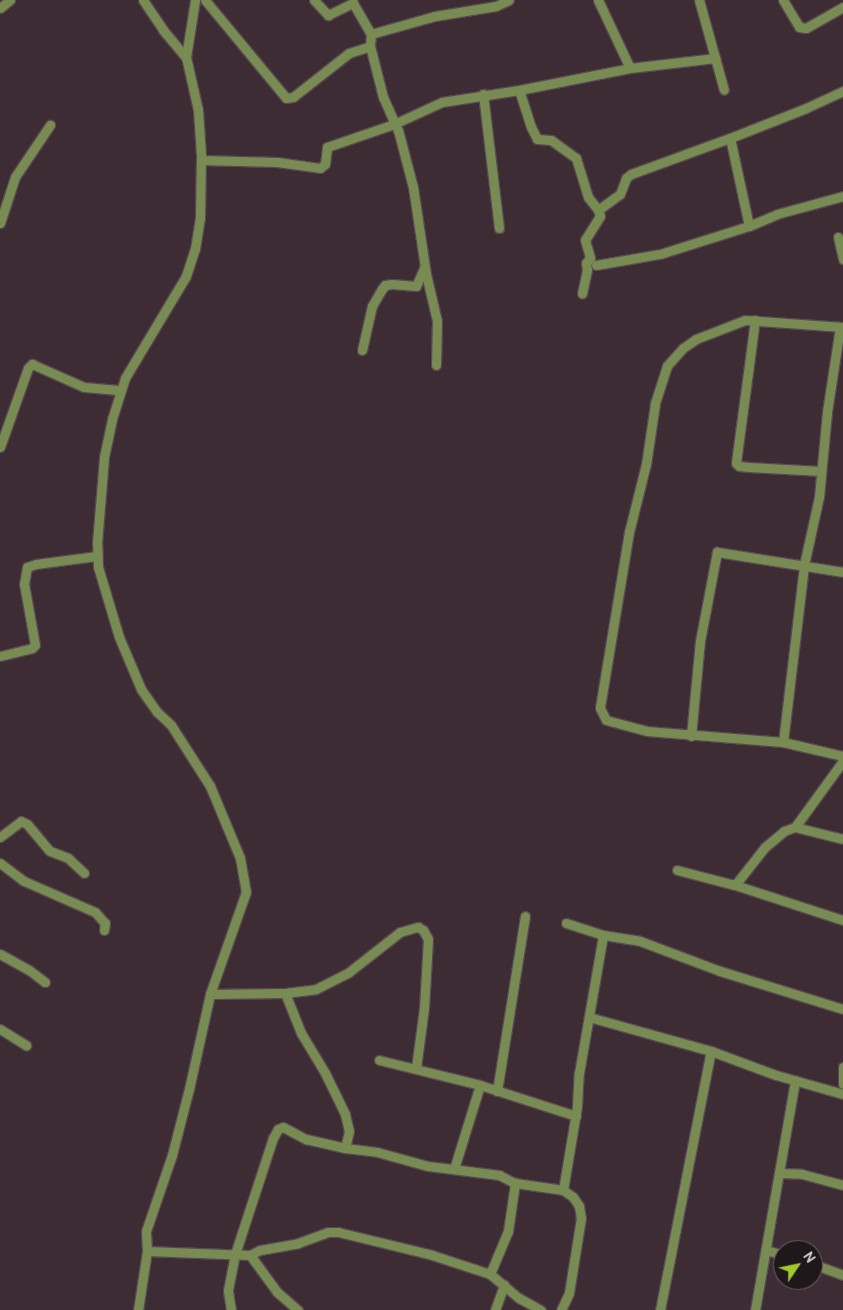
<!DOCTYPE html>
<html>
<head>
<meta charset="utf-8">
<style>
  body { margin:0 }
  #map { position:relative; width:843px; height:1310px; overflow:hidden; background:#3d2c33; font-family:Cabin,sans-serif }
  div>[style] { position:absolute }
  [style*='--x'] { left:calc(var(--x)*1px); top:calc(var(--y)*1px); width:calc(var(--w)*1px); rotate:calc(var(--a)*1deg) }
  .roads { filter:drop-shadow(1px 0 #594950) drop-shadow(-1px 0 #594950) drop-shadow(0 1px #594950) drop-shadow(0 -1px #594950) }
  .minor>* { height:9px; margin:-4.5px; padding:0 4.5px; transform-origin:4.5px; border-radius:4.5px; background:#788b53 }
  span { translate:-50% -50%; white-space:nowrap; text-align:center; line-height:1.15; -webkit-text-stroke:4px #1f171a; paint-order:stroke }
  .north { position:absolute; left:773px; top:1240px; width:50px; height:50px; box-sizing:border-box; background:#1f171a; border:1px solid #696064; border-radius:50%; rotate:56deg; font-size:14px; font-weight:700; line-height:20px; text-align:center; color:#d9ced2 }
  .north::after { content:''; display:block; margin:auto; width:18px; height:22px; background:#a0c92c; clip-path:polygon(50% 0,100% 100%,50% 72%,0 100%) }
</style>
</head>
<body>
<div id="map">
  <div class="roads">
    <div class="minor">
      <i style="--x:143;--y:0;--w:36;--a:56"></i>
      <i style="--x:163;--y:30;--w:35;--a:50"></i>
      <i style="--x:205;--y:0;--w:127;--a:50.4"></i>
      <i style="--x:286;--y:98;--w:7;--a:-8"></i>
      <i style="--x:293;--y:97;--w:71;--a:-38.2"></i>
      <i style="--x:349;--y:53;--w:22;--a:-18"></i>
      <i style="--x:314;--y:0;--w:21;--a:47"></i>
      <i style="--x:328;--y:15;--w:28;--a:-26"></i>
      <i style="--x:353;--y:3;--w:36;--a:60"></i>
      <i style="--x:371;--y:34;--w:12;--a:95"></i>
      <i style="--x:370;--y:46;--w:53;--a:75.7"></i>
      <i style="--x:383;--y:97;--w:36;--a:66"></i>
      <i style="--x:398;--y:130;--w:59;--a:75.3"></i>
      <i style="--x:413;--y:187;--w:88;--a:81.5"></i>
      <i style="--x:426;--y:274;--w:48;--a:76.8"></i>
      <i style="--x:437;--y:321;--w:44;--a:91.3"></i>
      <i style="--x:598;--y:0;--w:75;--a:64.8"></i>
      <i style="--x:699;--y:0;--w:93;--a:74.5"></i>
      <i style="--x:783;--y:0;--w:31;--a:59"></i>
      <i style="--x:799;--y:27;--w:7;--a:8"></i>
      <i style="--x:806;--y:28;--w:43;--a:-29.6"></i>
      <i style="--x:0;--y:8;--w:13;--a:-39"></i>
      <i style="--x:371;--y:34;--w:66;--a:-15.7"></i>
      <i style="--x:435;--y:16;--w:62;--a:-9.3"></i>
      <i style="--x:496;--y:6;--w:14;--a:-25"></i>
      <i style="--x:519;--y:90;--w:39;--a:72"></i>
      <i style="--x:531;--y:127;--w:13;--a:63"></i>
      <i style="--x:537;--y:139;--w:14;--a:4"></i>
      <i style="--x:551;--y:140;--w:31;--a:36"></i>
      <i style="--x:576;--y:158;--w:41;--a:72.9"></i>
      <i style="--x:588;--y:197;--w:16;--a:52"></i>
      <i style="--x:598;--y:210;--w:6;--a:72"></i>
      <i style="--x:600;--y:216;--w:28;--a:122"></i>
      <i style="--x:585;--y:240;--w:19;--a:74"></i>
      <i style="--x:590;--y:258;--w:6;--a:129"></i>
      <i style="--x:586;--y:263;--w:7;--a:82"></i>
      <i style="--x:587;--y:270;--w:24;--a:102"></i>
      <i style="--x:483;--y:94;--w:135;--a:83.2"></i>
      <i style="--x:730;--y:138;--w:90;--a:77.8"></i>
      <i style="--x:201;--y:160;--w:76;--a:1.5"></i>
      <i style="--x:277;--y:162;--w:43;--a:7.9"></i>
      <i style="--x:320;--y:168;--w:6;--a:-39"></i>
      <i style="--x:325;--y:164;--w:17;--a:-83"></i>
      <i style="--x:327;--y:147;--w:71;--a:-18.9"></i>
      <i style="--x:394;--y:124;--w:53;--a:-24.6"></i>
      <i style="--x:442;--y:102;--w:78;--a:-8.9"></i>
      <i style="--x:519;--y:90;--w:113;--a:-11.2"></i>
      <i style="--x:630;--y:68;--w:86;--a:-6.7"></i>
      <i style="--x:598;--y:210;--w:27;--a:-36"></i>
      <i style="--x:620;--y:194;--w:17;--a:-69"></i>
      <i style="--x:626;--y:178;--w:6;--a:-39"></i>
      <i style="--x:631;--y:174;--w:105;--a:-20"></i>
      <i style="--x:730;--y:138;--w:82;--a:-21.5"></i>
      <i style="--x:806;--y:108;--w:41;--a:-24.7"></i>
      <i style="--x:0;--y:223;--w:48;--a:-71.9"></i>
      <i style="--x:15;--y:177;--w:63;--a:-56.1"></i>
      <i style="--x:838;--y:237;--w:23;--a:77"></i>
      <i style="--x:596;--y:265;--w:65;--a:-9.8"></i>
      <i style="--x:660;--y:254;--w:93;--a:-17.5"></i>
      <i style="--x:749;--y:226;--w:30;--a:-23"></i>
      <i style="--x:777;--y:214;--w:68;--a:-15.3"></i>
      <i style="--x:755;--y:320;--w:144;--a:97.6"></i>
      <i style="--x:736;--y:463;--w:4;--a:45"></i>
      <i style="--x:739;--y:466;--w:10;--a:6"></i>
      <i style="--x:749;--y:467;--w:72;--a:3.2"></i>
      <i style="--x:843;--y:327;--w:98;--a:-175.9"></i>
      <i style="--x:745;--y:320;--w:53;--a:158.8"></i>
      <i style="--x:696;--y:339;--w:16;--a:145"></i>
      <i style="--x:683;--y:348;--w:24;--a:132"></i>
      <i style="--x:667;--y:366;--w:40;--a:108"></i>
      <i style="--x:655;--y:404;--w:61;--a:98.5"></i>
      <i style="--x:646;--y:464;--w:70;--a:104"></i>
      <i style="--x:629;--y:532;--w:178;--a:99.4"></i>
      <i style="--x:600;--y:708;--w:13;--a:63"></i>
      <i style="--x:606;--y:720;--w:42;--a:15"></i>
      <i style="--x:647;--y:731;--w:136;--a:4.6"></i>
      <i style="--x:783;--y:742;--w:62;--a:13.1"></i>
      <i style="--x:362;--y:350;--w:45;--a:-77.2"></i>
      <i style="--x:372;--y:306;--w:20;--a:-60"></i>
      <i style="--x:382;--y:289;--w:5;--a:-53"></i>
      <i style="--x:385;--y:285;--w:7;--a:-8"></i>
      <i style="--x:392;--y:284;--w:24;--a:5"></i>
      <i style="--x:416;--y:286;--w:20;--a:-66"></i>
      <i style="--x:0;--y:447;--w:84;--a:-70.5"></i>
      <i style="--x:28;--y:368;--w:6;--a:-45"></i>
      <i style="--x:32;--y:364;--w:57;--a:23.9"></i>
      <i style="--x:84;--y:387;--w:37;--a:5"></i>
      <i style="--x:0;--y:656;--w:33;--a:-14"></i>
      <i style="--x:32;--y:648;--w:4;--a:-45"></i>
      <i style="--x:35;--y:645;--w:62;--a:-100.2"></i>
      <i style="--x:24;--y:584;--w:17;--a:-80"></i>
      <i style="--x:27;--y:567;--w:9;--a:-18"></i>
      <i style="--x:36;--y:564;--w:62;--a:-7.5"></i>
      <i style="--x:691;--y:736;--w:95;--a:-84.6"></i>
      <i style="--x:700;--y:641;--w:91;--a:-79.2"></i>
      <i style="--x:717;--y:552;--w:128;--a:9"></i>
      <i style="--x:783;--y:742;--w:178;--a:-83.2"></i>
      <i style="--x:804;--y:565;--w:70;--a:-77.6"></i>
      <i style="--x:819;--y:497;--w:85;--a:-84.6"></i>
      <i style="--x:827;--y:412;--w:86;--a:-81.3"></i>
      <i style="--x:795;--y:827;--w:49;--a:14"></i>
      <i style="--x:0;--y:837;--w:26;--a:-37"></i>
      <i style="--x:21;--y:821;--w:7;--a:27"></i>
      <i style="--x:27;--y:824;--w:35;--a:50"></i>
      <i style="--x:50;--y:851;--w:19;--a:21"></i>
      <i style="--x:68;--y:858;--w:22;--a:43"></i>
      <i style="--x:0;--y:863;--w:30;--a:37"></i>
      <i style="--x:24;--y:881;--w:77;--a:23.6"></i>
      <i style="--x:95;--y:912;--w:15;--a:48"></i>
      <i style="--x:105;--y:923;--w:7;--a:98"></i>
      <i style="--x:677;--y:870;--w:60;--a:14.5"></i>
      <i style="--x:735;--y:885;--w:114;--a:18"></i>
      <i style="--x:735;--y:885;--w:48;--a:-51.7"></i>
      <i style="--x:765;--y:847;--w:25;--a:-40"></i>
      <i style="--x:784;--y:831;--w:12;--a:-20"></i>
      <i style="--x:795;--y:827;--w:82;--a:-54"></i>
      <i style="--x:566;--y:923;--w:39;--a:18"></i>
      <i style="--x:603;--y:935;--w:37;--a:9"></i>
      <i style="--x:640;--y:941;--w:85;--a:20.6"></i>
      <i style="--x:720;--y:971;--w:129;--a:17.2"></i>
      <i style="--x:0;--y:954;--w:33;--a:29"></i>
      <i style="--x:29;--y:970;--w:20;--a:37"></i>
      <i style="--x:285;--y:993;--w:43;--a:68.2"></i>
      <i style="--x:301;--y:1033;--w:47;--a:59"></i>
      <i style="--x:325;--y:1073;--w:46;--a:64"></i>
      <i style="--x:345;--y:1114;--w:17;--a:77"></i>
      <i style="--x:349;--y:1131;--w:17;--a:103"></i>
      <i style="--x:210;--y:994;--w:75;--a:-0.8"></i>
      <i style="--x:285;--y:993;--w:31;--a:-7"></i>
      <i style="--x:316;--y:989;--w:37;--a:-27"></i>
      <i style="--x:349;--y:972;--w:65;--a:-38.1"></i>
      <i style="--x:400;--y:932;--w:19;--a:-16"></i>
      <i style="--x:418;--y:927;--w:6;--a:31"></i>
      <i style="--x:423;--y:930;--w:10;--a:61"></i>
      <i style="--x:428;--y:939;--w:69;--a:93.3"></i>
      <i style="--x:424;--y:1008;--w:61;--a:97.6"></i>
      <i style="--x:589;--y:1017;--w:127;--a:15.6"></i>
      <i style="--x:711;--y:1051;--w:69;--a:20.3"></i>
      <i style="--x:776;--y:1075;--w:70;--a:15.8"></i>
      <i style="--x:0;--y:1029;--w:31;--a:32"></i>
      <i style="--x:379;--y:1060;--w:104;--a:13.9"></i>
      <i style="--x:480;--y:1085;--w:101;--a:17.9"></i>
      <i style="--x:843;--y:1067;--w:17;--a:90"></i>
      <i style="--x:497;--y:1091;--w:177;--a:-80.9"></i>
      <i style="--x:454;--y:1169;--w:88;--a:-72.8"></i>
      <i style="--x:779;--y:1173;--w:23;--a:2"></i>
      <i style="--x:802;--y:1174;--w:42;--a:15"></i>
      <i style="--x:563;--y:1190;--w:85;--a:-80.5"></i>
      <i style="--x:577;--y:1106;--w:33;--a:-87"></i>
      <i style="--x:579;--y:1073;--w:140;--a:-80.1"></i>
      <i style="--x:766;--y:1250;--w:18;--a:16"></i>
      <i style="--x:147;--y:1251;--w:103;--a:2.2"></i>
      <i style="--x:250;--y:1255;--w:11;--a:-27"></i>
      <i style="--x:260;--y:1250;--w:39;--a:-10"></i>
      <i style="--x:298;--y:1243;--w:32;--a:-20"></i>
      <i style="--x:328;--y:1232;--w:10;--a:0"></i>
      <i style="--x:338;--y:1232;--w:97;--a:13.7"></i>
      <i style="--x:432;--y:1255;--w:61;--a:18.1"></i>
      <i style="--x:490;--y:1274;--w:38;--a:40"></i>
      <i style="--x:519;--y:1298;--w:25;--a:29"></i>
      <i style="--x:250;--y:1255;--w:46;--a:53.9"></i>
      <i style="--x:277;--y:1292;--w:28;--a:41"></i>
      <i style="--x:813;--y:1264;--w:32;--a:20"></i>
      <i style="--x:490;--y:1274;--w:47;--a:-67.3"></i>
      <i style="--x:508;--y:1231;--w:49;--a:-81.7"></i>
      <i style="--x:138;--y:1310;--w:60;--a:-81.3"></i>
      <i style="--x:147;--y:1251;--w:20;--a:-93"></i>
      <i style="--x:146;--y:1231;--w:80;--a:-71.1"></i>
      <i style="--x:172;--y:1155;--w:68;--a:-75.6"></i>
      <i style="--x:189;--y:1089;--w:97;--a:-77.5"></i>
      <i style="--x:210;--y:994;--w:108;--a:-70.6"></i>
      <i style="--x:246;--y:892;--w:35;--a:-100"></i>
      <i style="--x:240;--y:858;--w:78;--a:-112.6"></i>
      <i style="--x:210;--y:786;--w:72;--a:-122.6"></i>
      <i style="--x:171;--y:725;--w:19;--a:-137"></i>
      <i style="--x:157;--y:712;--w:28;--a:-125"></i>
      <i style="--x:141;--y:689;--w:56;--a:-112.9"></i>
      <i style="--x:119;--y:637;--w:73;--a:-106.7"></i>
      <i style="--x:98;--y:567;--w:24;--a:-92"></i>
      <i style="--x:97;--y:543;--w:86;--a:-85.3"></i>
      <i style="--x:104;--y:457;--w:39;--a:-78"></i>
      <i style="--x:112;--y:419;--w:43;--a:-72.4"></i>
      <i style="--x:125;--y:378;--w:119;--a:-59.1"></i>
      <i style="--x:186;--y:276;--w:28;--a:-72"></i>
      <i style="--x:195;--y:249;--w:31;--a:-81"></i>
      <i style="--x:200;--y:218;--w:63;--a:-89.1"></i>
      <i style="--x:201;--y:155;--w:45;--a:-93.8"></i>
      <i style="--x:198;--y:110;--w:54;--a:-102.8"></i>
      <i style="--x:186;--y:57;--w:58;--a:-81"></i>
      <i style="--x:231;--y:1310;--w:20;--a:-99"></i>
      <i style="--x:228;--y:1290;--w:37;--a:-79"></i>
      <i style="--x:235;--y:1254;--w:122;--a:-71.9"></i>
      <i style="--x:273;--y:1138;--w:10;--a:-61"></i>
      <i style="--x:278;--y:1129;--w:5;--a:-22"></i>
      <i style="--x:283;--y:1127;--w:26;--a:28"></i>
      <i style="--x:306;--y:1139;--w:40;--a:13"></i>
      <i style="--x:345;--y:1148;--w:32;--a:7"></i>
      <i style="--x:377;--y:1152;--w:53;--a:15.4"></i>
      <i style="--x:428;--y:1166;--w:72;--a:7.2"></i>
      <i style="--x:499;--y:1175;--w:18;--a:27"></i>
      <i style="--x:515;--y:1183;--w:49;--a:8.3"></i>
      <i style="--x:563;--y:1190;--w:12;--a:35"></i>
      <i style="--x:573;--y:1197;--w:11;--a:56"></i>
      <i style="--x:579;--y:1206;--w:12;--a:81"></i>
      <i style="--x:581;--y:1218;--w:76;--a:99.1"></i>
      <i style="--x:569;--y:1293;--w:19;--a:115"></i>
      <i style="--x:495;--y:1310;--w:27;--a:-70"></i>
      <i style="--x:660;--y:1310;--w:264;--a:-78.9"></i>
      <i style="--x:755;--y:1310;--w:233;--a:-80.1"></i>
    </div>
  </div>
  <div class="north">N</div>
</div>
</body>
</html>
